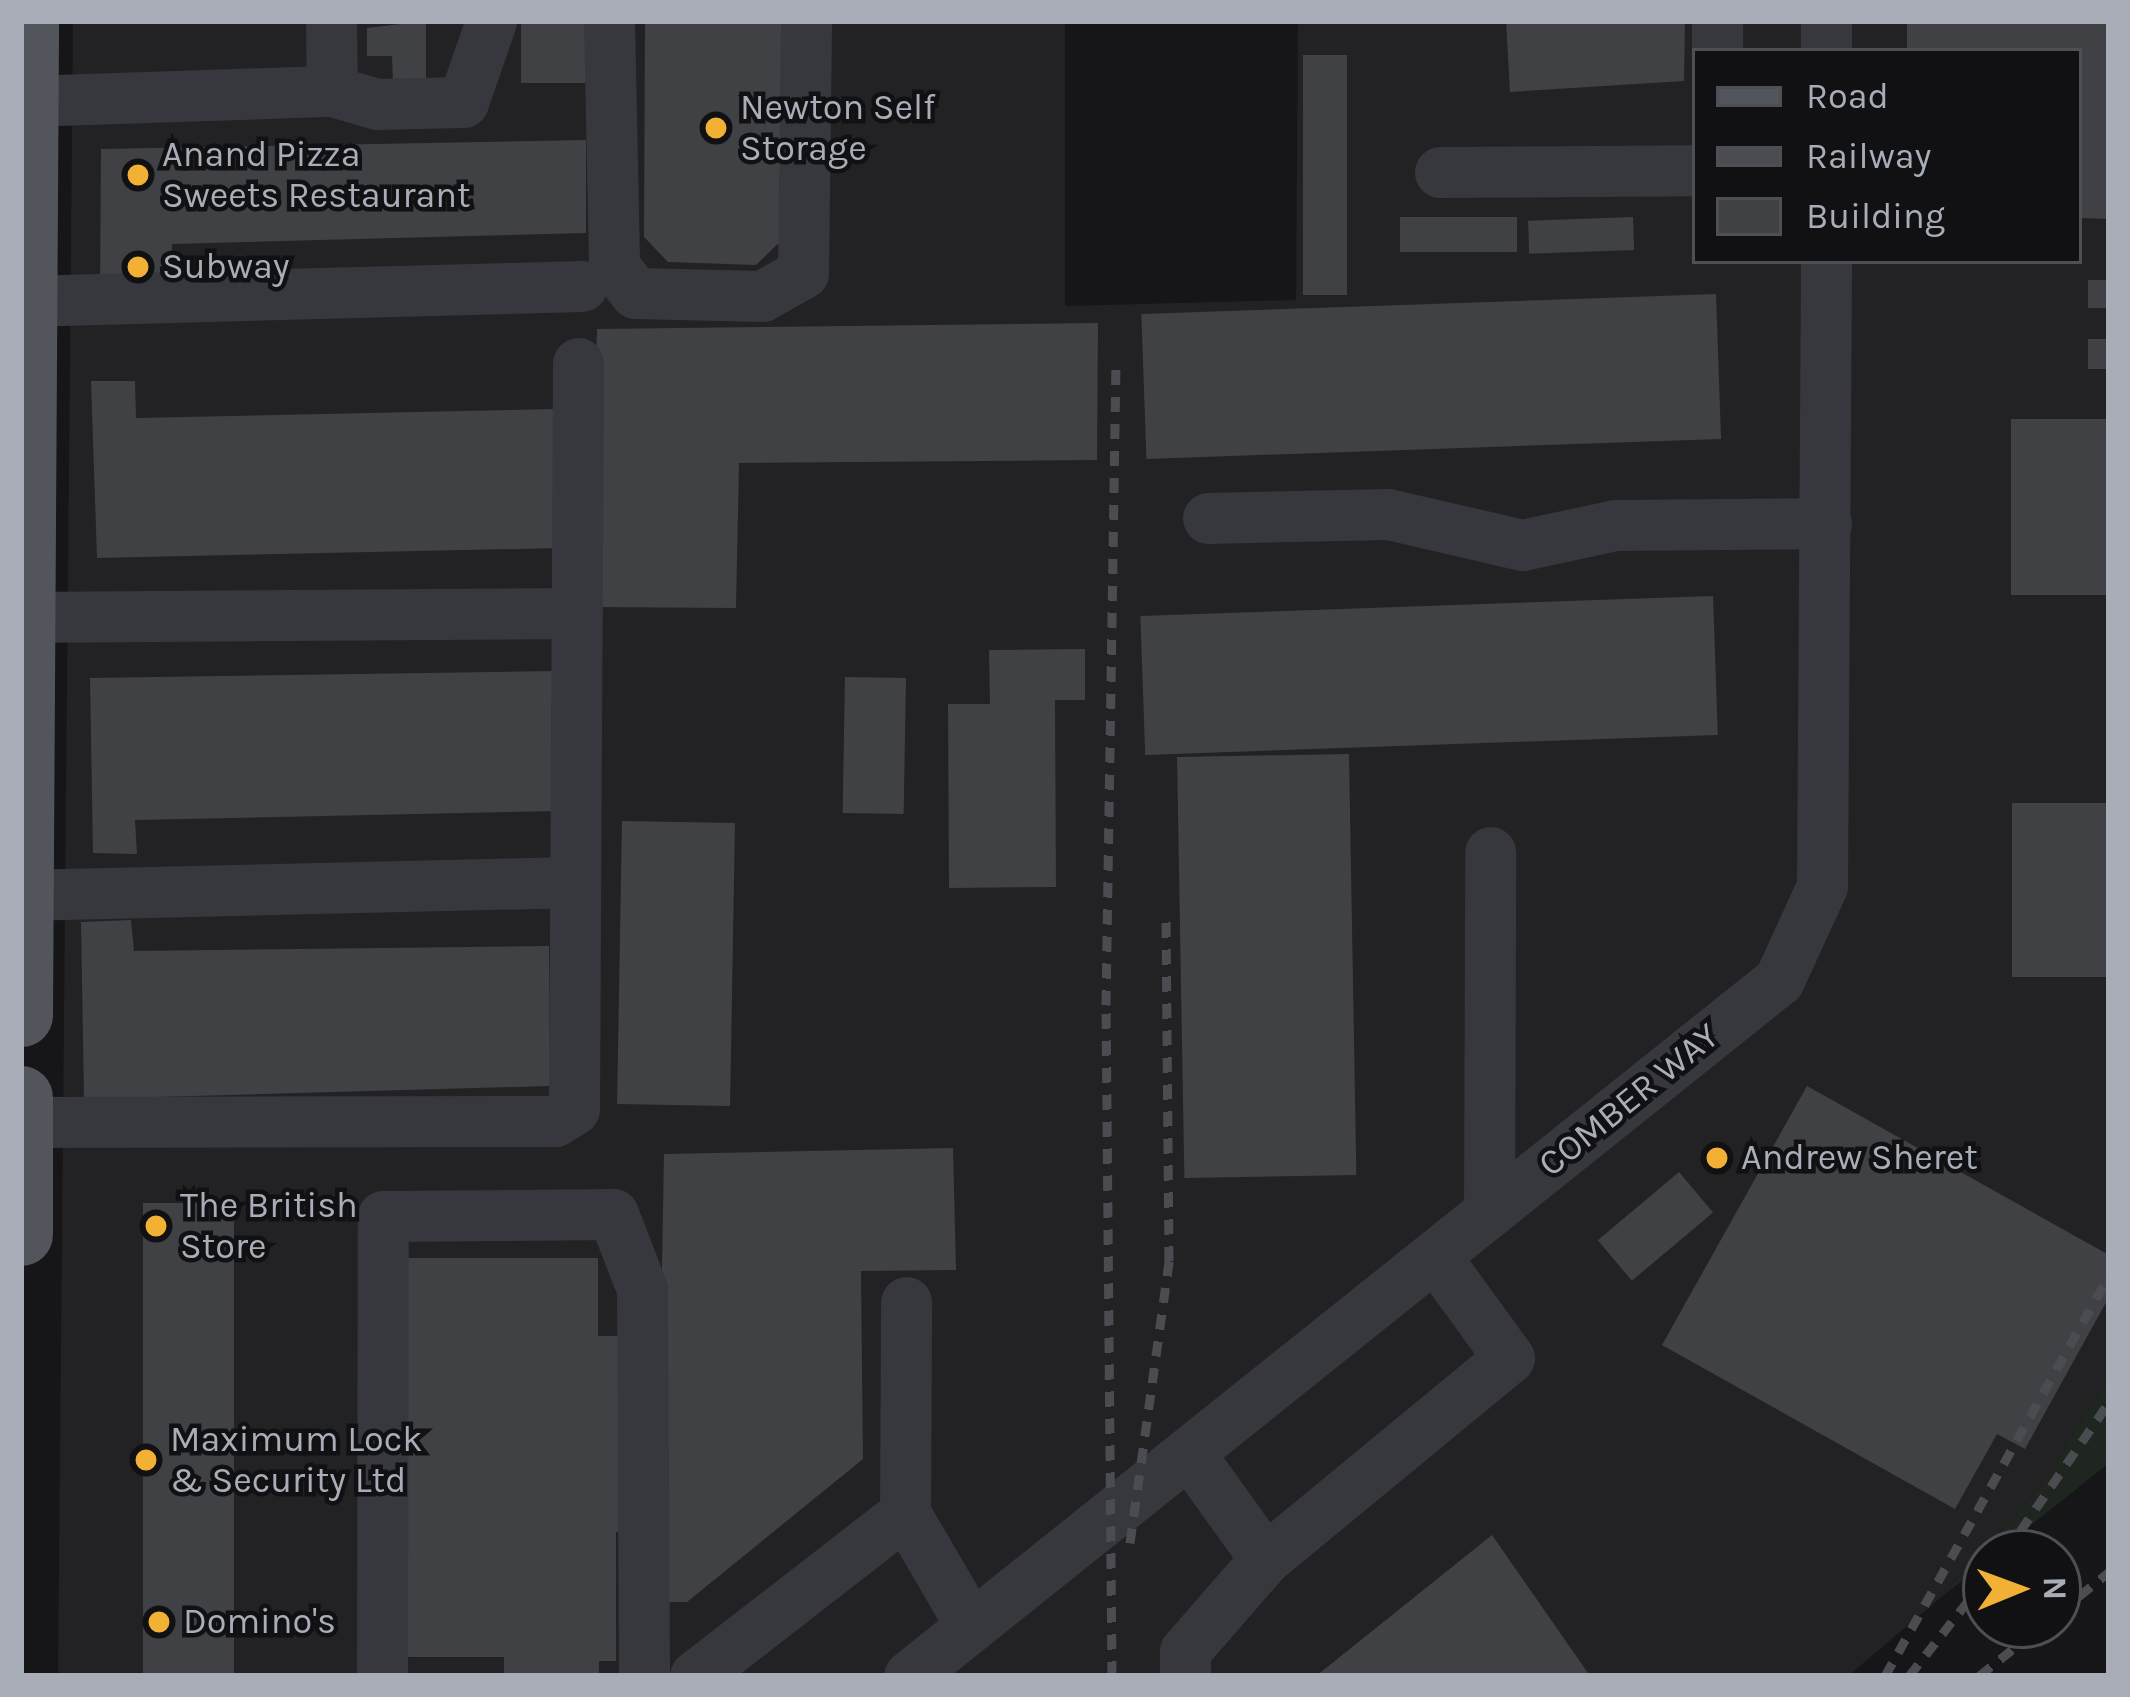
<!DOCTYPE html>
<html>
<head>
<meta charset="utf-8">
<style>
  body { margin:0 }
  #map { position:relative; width:2130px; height:1697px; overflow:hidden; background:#161618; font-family:Karla,sans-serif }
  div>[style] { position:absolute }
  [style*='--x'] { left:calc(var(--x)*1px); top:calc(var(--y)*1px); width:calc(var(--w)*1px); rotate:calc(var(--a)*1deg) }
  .built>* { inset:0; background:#222225 }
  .green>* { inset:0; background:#1e261f }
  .building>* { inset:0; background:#404145; transform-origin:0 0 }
  .minor>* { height:51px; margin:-25.5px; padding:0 25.5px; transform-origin:25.5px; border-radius:25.5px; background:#37383d }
  .major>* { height:63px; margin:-31.5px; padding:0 31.5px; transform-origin:31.5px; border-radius:31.5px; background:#53555c }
  .rail>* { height:9px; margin-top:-4.5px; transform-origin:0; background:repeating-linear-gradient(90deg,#4a4c52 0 15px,transparent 0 27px) }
  .dots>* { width:33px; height:33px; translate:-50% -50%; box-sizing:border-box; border:6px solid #111113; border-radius:50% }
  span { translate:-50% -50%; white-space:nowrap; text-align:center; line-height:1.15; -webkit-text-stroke:9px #111113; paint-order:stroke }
  .poi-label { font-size:36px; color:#a8adb8 }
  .left { translate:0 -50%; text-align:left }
  .street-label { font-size:36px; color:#a8adb8 }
  .frame { position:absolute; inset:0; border:24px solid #a8adb8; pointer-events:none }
  .legend { position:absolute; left:1692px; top:48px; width:390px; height:216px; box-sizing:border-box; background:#111113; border:3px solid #4d4f55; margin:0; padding:15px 21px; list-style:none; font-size:36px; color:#a8adb8 }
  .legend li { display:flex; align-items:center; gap:24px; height:60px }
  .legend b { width:60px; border:3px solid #4d4f55 }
  .north { position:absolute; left:1962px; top:1529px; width:120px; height:120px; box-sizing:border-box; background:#111113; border:3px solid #4d4f55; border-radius:50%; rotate:89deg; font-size:33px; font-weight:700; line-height:48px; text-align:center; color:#a8adb8 }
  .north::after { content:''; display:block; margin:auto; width:42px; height:54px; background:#f2b134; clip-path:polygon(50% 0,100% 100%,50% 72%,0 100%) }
</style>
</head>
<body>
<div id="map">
  <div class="built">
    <i style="clip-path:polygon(evenodd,73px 21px,1065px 21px,1065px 306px,1296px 300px,1298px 21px,2109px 21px,2109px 1377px,2039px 1489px,1939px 1599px,1848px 1676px,58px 1676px,73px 21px,1695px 51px,2079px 51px,2079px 261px,1695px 261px,1695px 51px)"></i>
  </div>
  <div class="green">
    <i style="clip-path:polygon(2109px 1377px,2109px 1463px,1939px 1599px,2039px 1489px)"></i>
  </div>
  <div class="building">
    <i style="clip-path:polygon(426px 21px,426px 83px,393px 84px,392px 56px,367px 56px,367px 28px)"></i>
    <i style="left:521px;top:21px;width:76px;height:62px"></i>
    <i style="clip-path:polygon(645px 21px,788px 21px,786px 236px,756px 265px,668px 262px,644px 237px)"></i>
    <i style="clip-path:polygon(1506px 21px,1685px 21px,1684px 81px,1510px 92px)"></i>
    <i style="clip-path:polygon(1907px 21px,2109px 21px,2109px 219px,2079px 218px,2079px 51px,1907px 51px)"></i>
    <i style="left:1347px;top:55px;width:240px;height:44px;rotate:90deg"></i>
    <i style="clip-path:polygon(586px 140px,586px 233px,172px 244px,171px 295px,100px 296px,101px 149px)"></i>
    <i style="left:1517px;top:217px;width:35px;height:117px;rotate:90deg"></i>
    <i style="left:1633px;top:217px;width:33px;height:105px;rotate:88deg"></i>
    <i style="left:2109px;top:280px;width:28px;height:21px;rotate:90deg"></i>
    <i style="left:1716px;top:294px;width:145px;height:575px;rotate:88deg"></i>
    <i style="clip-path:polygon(1098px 323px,1097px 460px,739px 463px,736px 608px,590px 607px,597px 329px)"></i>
    <i style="left:2088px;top:339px;width:21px;height:30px"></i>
    <i style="clip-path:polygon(91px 381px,135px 381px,136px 418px,554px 409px,561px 548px,97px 558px)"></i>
    <i style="left:2011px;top:419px;width:98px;height:176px"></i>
    <i style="left:1713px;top:596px;width:139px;height:573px;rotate:88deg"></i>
    <i style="clip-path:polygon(1085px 649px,1085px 700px,1055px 700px,1056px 887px,949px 888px,948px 704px,990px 704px,989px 650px)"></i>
    <i style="clip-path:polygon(553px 671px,557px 811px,135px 820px,137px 854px,93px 853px,90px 678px)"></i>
    <i style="left:845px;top:677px;width:61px;height:136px;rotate:1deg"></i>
    <i style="left:1349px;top:754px;width:421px;height:172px;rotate:89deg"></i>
    <i style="left:2109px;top:803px;width:174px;height:97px;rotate:90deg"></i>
    <i style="left:622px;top:821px;width:113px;height:283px;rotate:1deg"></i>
    <i style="clip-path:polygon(131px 920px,134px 951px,549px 946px,550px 1086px,84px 1099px,81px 922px)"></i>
    <i style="clip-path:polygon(1807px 1086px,2109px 1255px,2109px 1297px,2025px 1449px,1997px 1434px,1955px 1509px,1662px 1345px)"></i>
    <i style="clip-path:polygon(953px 1148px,956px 1270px,861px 1271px,863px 1459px,687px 1602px,656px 1602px,664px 1154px)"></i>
    <i style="left:1679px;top:1172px;width:53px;height:106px;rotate:50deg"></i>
    <i style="left:234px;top:1203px;width:473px;height:91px;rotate:90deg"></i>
    <i style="clip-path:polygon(391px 1258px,598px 1258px,598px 1336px,629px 1336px,629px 1532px,616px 1532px,616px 1661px,599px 1661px,599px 1676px,504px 1676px,504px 1657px,390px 1657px)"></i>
    <i style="clip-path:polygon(1492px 1535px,1590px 1676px,1316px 1676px)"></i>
  </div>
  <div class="minor">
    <i style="--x:331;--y:21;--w:70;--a:89.2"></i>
    <i style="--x:609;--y:21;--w:245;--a:88.8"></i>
    <i style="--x:614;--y:266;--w:34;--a:52"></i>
    <i style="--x:635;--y:293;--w:127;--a:1.4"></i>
    <i style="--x:762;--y:296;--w:47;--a:-29.3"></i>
    <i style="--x:803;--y:273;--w:252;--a:-89.3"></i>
    <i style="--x:1717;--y:21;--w:30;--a:90"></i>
    <i style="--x:1826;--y:51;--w:30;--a:-90"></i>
    <i style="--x:26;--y:101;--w:306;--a:-1.9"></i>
    <i style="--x:332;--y:91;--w:47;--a:16.1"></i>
    <i style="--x:377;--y:104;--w:86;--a:-1.3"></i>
    <i style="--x:463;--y:102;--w:86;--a:-70.9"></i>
    <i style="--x:1440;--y:172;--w:255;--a:-0.4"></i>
    <i style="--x:25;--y:301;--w:557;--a:-1.54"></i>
    <i style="--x:1208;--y:518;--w:180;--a:-1.3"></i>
    <i style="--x:1388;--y:514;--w:138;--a:13"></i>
    <i style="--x:1522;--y:545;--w:95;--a:-12.1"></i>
    <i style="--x:1615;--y:525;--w:211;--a:-0.5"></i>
    <i style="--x:21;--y:617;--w:556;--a:-0.41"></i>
    <i style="--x:21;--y:895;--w:554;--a:-1.34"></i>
    <i style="--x:21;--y:1122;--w:534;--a:-0.11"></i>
    <i style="--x:555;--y:1121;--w:22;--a:-32"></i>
    <i style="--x:574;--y:1109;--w:746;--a:-89.69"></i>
    <i style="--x:1489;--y:1212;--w:360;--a:-89.8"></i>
    <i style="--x:905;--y:1513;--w:211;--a:-89.7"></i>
    <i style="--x:1265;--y:1559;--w:316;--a:-39.5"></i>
    <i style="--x:1509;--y:1358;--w:126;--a:-126"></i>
    <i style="--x:382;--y:1676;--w:460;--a:-89.9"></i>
    <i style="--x:383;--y:1216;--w:230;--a:-0.5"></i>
    <i style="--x:613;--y:1214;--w:80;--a:68.9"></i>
    <i style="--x:642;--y:1289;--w:387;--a:89.7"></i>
    <i style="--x:695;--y:1676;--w:266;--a:-37.8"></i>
    <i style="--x:905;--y:1513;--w:131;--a:59.7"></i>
    <i style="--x:909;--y:1676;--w:1114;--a:-38.66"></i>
    <i style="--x:1779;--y:980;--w:103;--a:-65.4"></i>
    <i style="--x:1822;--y:886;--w:625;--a:-89.63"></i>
    <i style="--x:1185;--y:1676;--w:25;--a:-90"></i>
    <i style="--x:1185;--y:1651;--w:122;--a:-49"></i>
    <i style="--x:1265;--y:1559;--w:130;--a:-125.6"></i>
  </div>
  <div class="major">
    <i style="--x:21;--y:1015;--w:994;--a:-89.65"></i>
    <i style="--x:21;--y:1097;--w:137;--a:90"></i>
  </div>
  <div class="rail">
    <i style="--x:1130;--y:1543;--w:285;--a:-82.1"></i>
    <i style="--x:1169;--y:1261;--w:345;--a:-90.5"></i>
    <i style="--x:2005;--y:1553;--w:183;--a:-55.4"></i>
    <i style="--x:2058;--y:1613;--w:65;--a:-38.8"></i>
    <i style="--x:1112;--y:1676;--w:671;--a:-90.51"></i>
    <i style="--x:1106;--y:1005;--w:644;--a:-89.11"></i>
    <i style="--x:1885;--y:1676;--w:459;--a:-60.8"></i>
    <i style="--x:1909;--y:1676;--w:125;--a:-51.8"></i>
    <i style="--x:1979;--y:1676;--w:82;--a:-38.6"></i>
  </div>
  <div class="dots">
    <i style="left:716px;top:128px;background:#f2b134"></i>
    <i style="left:138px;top:175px;background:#f2b134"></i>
    <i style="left:138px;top:267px;background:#f2b134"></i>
    <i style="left:1717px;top:1158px;background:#f2b134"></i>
    <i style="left:156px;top:1226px;background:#f2b134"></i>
    <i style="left:146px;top:1460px;background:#f2b134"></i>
    <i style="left:159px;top:1622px;background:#f2b134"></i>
  </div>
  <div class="poi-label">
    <span class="left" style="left:740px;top:128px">Newton Self<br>Storage</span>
    <span class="left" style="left:162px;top:175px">Anand Pizza<br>Sweets Restaurant</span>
    <span class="left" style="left:162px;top:267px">Subway</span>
    <span class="left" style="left:1741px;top:1158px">Andrew Sheret</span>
    <span class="left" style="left:180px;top:1226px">The British<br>Store</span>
    <span class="left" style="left:170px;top:1460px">Maximum Lock<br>&amp; Security Ltd</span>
    <span class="left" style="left:183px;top:1622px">Domino's</span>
  </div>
  <div class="street-label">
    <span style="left:1629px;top:1100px;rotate:-39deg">COMBER WAY</span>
  </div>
  <div class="frame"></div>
  <ul class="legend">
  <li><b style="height:15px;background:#53555c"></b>Road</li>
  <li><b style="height:15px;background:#4a4c52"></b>Railway</li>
  <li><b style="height:33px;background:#404145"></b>Building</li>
  </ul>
  <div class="north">N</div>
</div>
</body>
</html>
